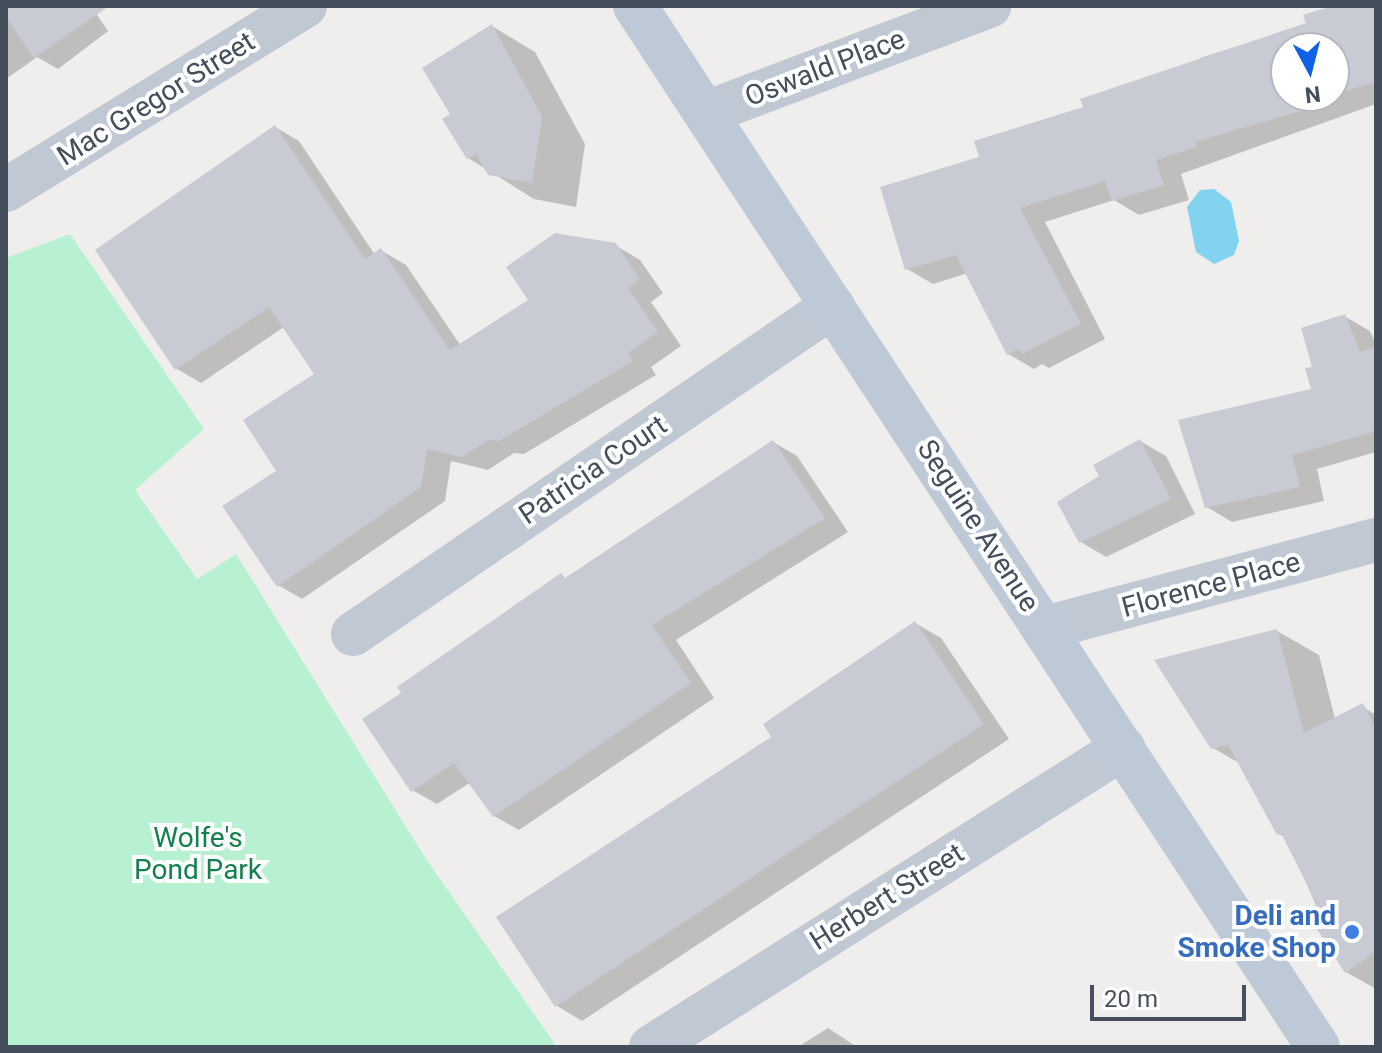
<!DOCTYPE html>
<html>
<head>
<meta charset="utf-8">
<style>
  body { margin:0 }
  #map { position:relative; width:1382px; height:1053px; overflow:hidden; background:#f0eded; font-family:Roboto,sans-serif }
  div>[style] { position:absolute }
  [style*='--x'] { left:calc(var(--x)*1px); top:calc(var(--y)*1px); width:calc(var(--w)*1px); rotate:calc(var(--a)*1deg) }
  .green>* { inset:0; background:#b8f1d1 }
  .water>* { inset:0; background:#82d3f0 }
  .shadow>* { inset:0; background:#0003 }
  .building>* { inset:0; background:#c8cbd3 }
  .street>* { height:44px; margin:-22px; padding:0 22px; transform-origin:22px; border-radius:22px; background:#bfc8d3 }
  .secondary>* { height:44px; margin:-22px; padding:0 22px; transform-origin:22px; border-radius:22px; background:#bec9d7 }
  .dots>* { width:22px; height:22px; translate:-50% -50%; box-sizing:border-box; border:4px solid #fff; border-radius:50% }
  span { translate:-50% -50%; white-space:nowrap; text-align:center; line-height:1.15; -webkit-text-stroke:8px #fff; paint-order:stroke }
  .street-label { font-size:28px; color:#444f5b }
  .park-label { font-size:28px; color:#12804f }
  .shop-label { font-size:28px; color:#366cbe; font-weight:700 }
  .right { translate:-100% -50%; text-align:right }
  .frame { position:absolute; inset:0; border:8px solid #444f5b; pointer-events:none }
  .north { position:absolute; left:1270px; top:32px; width:80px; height:80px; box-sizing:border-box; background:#fff; border:2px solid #b4b9bd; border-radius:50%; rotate:173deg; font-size:22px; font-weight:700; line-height:32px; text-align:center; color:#444f5b }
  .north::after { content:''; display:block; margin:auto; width:28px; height:36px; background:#0f61e7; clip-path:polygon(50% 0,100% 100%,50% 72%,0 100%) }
  .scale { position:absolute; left:1090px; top:985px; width:156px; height:36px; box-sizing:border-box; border:4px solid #444f5b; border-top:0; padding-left:10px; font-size:24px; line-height:28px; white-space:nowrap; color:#444f5b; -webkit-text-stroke:6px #fff; paint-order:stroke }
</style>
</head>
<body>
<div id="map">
  <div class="green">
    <i style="clip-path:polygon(70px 234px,204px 429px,135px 490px,197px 579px,236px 554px,426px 859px,557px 1047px,6px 1047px,6px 258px)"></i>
  </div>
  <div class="water">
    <i style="clip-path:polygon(1214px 189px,1231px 202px,1239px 241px,1234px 255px,1214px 264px,1196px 252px,1187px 207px,1200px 190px)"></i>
  </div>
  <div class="shadow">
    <i style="clip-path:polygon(6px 6px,91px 6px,108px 31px,58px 69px,37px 57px,6px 79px)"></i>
    <i style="clip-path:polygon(evenodd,1339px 6px,1376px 6px,1376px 104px,1181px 174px,1189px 200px,1139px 215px,1114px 200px,1045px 222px,1105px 339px,1049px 368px,1042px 364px,1034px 369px,1008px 354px,968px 273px,933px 284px,907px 269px,981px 158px,1085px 108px,1202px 63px,1200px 58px,1308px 24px,1339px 6px,1286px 48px,1334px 48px,1334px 96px,1286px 96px,1286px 48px)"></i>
    <i style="clip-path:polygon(492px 26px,535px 52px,585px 144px,576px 207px,534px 199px,468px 158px,453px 114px)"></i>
    <i style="clip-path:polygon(275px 127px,299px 141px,375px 255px,382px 251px,406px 265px,461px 346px,615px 245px,640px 260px,663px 293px,651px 302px,681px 346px,651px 367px,656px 375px,524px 454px,514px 453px,488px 470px,451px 461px,445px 501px,302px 599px,278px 585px,279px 471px,317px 375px,284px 327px,201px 383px,177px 369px)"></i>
    <i style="clip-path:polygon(1344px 316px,1370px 331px,1376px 345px,1376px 452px,1317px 469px,1324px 501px,1232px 522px,1207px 507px,1314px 391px,1314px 368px)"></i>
    <i style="clip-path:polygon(1140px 441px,1166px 456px,1195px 514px,1106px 557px,1081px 542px,1101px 477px)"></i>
    <i style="clip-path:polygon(773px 442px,797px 456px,848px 532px,676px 640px,714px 698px,519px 830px,494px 816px,471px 782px,437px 804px,412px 790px,561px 576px,567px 579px)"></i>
    <i style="clip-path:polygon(915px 623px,941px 638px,1009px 739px,582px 1021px,557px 1006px,774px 737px)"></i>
    <i style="clip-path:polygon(1277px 631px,1319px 655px,1335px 719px,1361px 706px,1376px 715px,1376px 989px,1346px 972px,1286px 838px,1279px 834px,1241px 764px,1213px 748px)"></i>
    <i style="clip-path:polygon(828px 1028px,857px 1047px,798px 1047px)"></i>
  </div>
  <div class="building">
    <i style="clip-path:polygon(6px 6px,109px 6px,34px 58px,6px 17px)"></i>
    <i style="clip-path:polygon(1332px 6px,1376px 6px,1376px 82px,1334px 94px,1334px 48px,1286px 48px,1286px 96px,1329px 96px,1302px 104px,1304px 110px,1195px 142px,1197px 147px,1156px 160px,1164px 185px,1112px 201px,1105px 181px,1020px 208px,1081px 324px,1022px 354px,1019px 349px,1007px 355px,956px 255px,905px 270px,880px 187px,979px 157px,974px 141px,1083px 107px,1080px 99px,1306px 23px,1303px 15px)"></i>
    <i style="clip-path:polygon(492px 24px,542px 117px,532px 183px,488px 175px,476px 154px,467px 159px,442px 119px,450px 114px,422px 68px)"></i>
    <i style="clip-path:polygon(275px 125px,365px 259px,381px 248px,450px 350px,528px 300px,506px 267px,555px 233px,616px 243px,640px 279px,628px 288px,658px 332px,628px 353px,633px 361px,499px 441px,489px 440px,462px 457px,427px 449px,421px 487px,277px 587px,222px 506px,276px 471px,243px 420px,314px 374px,269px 307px,175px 370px,95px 250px)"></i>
    <i style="clip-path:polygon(1345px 314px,1360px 352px,1376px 347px,1376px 431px,1292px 455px,1300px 487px,1205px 508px,1178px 420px,1311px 389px,1305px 368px,1312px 367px,1301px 328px)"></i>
    <i style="clip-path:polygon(1140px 439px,1171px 499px,1079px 543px,1057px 502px,1099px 476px,1093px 465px)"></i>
    <i style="clip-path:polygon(773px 440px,825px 518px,652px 625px,691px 683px,493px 817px,454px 763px,411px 792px,362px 719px,401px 693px,397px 687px,561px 573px,565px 578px)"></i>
    <i style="clip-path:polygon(915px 621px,984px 724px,555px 1007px,496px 917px,771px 737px,763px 724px)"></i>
    <i style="clip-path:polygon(1277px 629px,1304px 733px,1363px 703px,1376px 729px,1376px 951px,1345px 973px,1306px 912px,1317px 904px,1281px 833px,1277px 835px,1228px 745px,1211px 749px,1154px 660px)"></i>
  </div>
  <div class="street">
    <i style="--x:706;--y:113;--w:303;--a:-20.7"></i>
    <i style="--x:6;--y:190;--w:351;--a:-31.6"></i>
    <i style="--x:1045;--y:628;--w:342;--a:-14.9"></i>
    <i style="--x:353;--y:634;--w:581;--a:-34.35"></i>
    <i style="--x:651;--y:1047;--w:559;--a:-32.35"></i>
  </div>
  <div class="secondary">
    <i style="--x:635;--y:6;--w:1245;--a:56.73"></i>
  </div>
  <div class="dots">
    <i style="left:1352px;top:932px;background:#3f7fe0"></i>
  </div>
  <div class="street-label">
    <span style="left:825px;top:68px;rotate:-21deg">Oswald Place</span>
    <span style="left:156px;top:99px;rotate:-32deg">Mac Gregor Street</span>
    <span style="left:593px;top:470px;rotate:-34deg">Patricia Court</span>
    <span style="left:978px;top:526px;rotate:57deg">Seguine Avenue</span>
    <span style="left:1211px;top:585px;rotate:-15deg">Florence Place</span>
    <span style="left:887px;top:897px;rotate:-32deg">Herbert Street</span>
  </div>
  <div class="park-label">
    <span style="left:198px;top:854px">Wolfe's<br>Pond Park</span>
  </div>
  <div class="shop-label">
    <span class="right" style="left:1336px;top:932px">Deli and<br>Smoke Shop</span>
  </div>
  <div class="frame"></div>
  <div class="north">N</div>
  <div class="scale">20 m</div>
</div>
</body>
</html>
